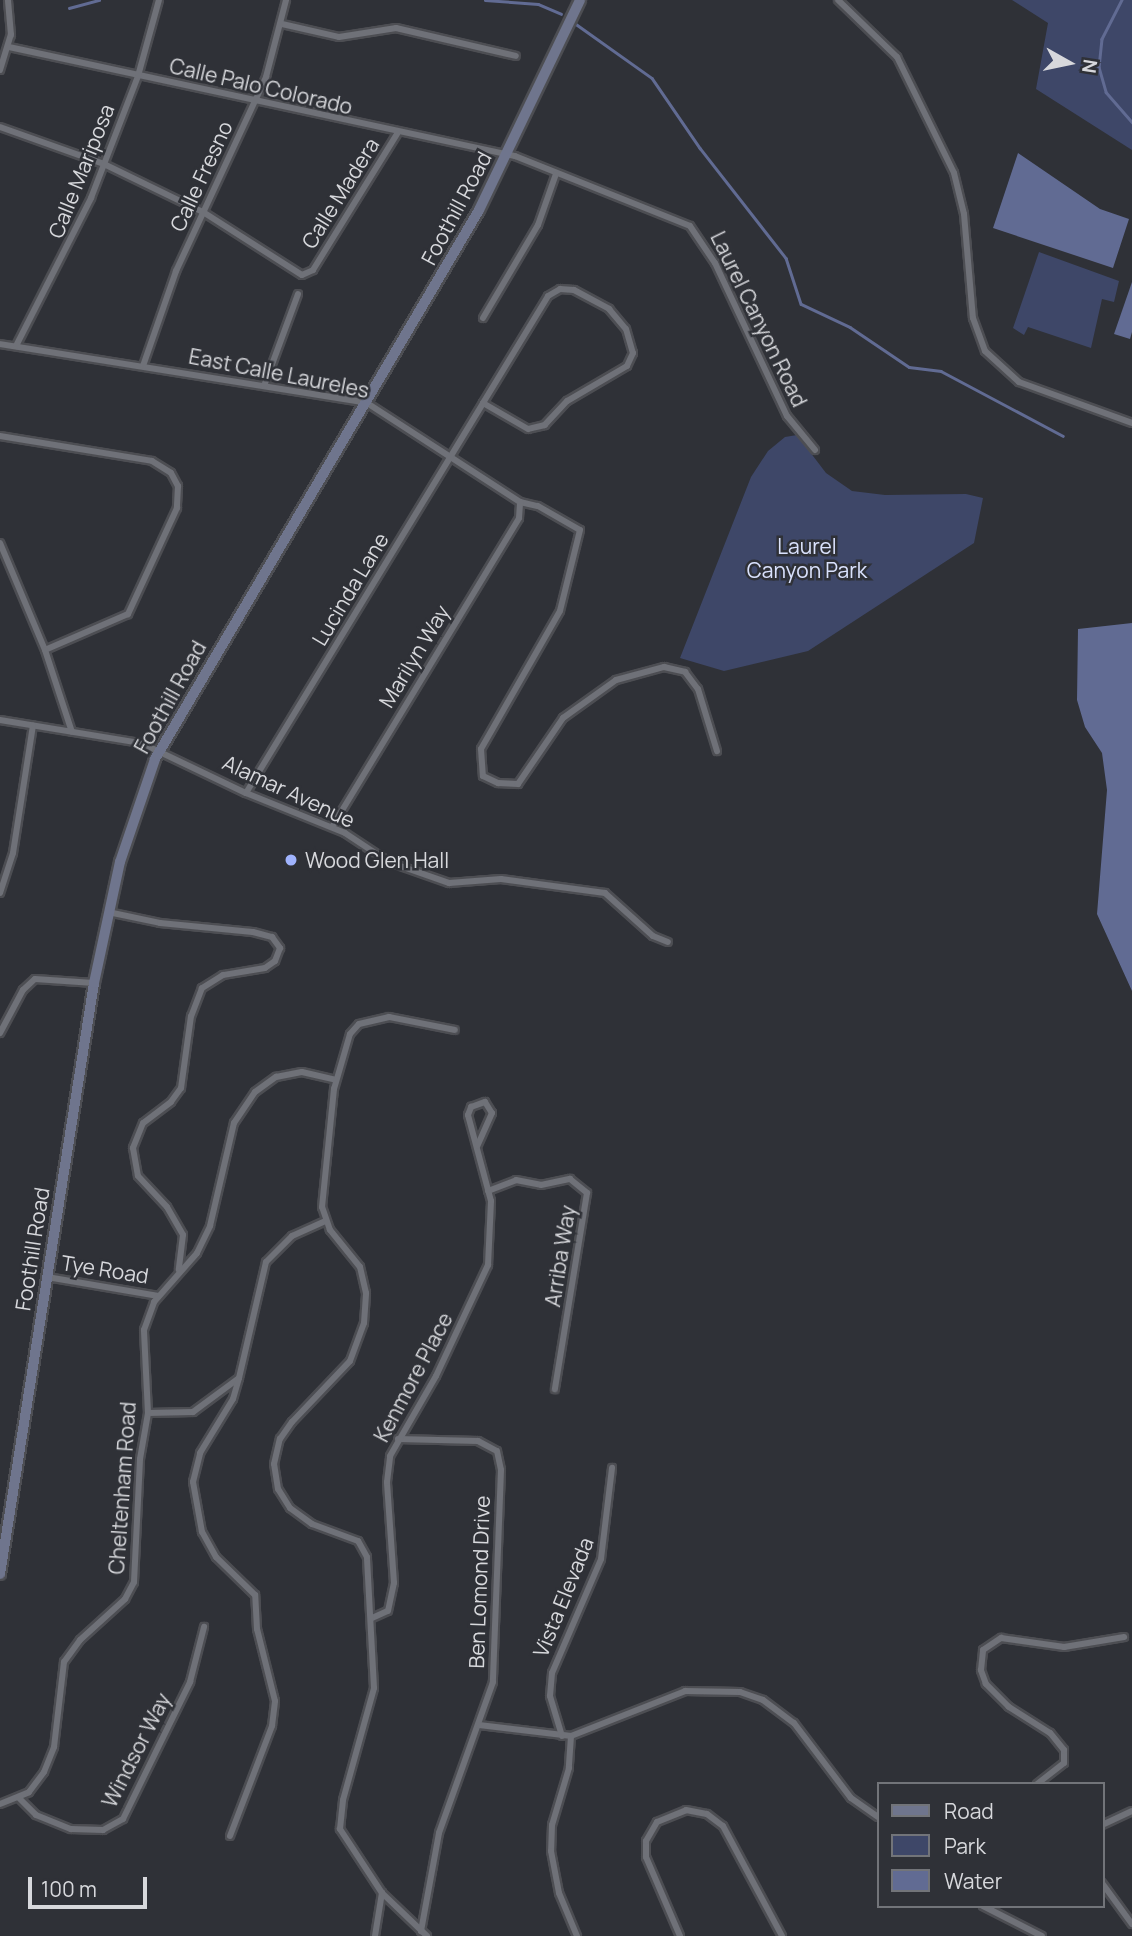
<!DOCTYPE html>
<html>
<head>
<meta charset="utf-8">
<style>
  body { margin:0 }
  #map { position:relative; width:1132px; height:1936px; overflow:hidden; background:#2f3137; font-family:Manrope,sans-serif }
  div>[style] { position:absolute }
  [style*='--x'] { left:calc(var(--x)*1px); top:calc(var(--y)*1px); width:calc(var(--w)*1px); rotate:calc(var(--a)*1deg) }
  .green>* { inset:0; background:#3e4768 }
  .water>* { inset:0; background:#616b93 }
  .stream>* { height:2.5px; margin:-1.25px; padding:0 1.25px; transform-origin:1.25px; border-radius:1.25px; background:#616b93 }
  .roads { filter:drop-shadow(2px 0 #4d4e53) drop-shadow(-2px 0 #4d4e53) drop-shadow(0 2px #4d4e53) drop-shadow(0 -2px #4d4e53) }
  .street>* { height:6px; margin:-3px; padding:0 3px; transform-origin:3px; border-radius:3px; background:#6f7178 }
  .secondary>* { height:10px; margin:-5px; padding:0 5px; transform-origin:5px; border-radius:5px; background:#6f758d }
  .dots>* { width:19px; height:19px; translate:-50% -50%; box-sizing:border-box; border:4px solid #2f3137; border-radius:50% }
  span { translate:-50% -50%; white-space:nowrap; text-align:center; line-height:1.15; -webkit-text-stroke:5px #2f3137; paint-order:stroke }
  .street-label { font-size:21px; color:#d7d8dc }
  .park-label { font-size:21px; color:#dae2fd }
  .poi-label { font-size:21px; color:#d7d8dc }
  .left { translate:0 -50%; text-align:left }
  .legend { position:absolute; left:877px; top:1782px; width:228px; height:126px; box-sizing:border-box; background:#2f3137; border:2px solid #727479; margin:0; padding:9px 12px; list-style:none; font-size:21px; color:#d7d8dc }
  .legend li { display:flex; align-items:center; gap:14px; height:35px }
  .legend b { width:35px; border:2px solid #727479 }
  .north { position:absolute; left:1034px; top:28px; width:70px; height:70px; -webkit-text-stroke:5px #2f3137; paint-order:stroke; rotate:99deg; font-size:19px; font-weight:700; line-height:28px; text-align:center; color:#d7d8dc }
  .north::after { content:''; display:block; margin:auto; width:24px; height:32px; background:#d7d8dc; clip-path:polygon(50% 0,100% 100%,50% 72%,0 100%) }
  .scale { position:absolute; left:28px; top:1877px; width:119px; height:32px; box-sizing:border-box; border:4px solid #d7d8dc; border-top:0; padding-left:9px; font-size:21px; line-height:24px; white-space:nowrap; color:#d7d8dc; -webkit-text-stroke:5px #2f3137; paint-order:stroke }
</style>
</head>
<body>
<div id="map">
  <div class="green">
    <i style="clip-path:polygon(1012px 0,1132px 0,1132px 150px,1036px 89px,1048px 23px)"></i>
    <i style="clip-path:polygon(1039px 252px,1119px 281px,1114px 302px,1102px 299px,1091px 348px,1028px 327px,1024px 335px,1013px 328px)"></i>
    <i style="clip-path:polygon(797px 435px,826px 473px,852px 491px,885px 495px,966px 494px,983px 498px,974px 543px,808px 651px,724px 671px,680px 658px,751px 477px,768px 451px,785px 437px)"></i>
  </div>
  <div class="water">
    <i style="clip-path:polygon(1018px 153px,1100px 209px,1129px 219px,1113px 268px,993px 228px)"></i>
    <i style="clip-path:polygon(1132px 282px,1132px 332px,1130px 339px,1114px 334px)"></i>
    <i style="clip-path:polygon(1132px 623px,1132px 991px,1097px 914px,1107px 790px,1102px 753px,1085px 727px,1077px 700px,1078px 629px)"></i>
  </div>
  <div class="stream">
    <i style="--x:485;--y:0;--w:53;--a:4.3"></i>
    <i style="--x:538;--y:4;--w:25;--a:23"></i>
    <i style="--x:1122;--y:0;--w:44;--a:117.1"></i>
    <i style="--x:1102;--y:39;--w:28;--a:96"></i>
    <i style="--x:1099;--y:67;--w:26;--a:74"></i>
    <i style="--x:1106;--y:92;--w:40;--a:49"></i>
    <i style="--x:69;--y:8;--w:31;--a:-15"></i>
    <i style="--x:576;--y:24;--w:93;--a:35.4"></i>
    <i style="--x:652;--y:78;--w:85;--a:55.6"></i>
    <i style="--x:700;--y:148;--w:140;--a:52"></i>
    <i style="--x:786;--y:258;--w:48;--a:71.9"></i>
    <i style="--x:801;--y:304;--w:54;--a:25.1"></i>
    <i style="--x:850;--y:327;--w:71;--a:34.1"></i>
    <i style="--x:909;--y:367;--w:32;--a:7"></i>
    <i style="--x:941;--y:371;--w:138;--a:28"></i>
  </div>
  <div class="roads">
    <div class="street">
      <i style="--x:838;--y:0;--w:82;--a:44"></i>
      <i style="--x:897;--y:57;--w:129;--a:63.8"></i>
      <i style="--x:954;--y:173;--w:42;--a:76.3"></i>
      <i style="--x:964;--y:214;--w:104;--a:85.1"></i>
      <i style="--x:973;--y:318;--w:35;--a:70"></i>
      <i style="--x:985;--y:351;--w:46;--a:42.4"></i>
      <i style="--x:1019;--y:382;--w:120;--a:19.9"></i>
      <i style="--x:282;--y:24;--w:58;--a:12.8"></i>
      <i style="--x:339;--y:37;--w:58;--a:-9"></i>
      <i style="--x:396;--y:28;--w:123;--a:13.1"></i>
      <i style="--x:9;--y:47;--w:518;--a:12.16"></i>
      <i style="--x:515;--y:156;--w:188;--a:21.8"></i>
      <i style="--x:690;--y:226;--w:45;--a:56"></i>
      <i style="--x:715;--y:263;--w:169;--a:64.8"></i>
      <i style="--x:787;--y:416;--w:44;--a:50.5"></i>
      <i style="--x:0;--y:70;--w:37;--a:-73"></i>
      <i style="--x:11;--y:35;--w:35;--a:-95"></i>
      <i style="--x:0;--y:127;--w:110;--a:19.6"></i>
      <i style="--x:104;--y:164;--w:110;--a:25.9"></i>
      <i style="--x:203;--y:212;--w:117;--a:32.5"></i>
      <i style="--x:302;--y:275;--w:12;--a:-24"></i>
      <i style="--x:313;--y:270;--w:160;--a:-58.3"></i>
      <i style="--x:560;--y:289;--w:14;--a:4"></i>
      <i style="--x:574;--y:290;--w:40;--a:28"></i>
      <i style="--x:609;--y:309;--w:26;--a:50"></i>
      <i style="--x:626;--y:329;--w:25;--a:74"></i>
      <i style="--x:633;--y:353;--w:14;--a:115"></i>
      <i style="--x:627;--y:366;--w:69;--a:149.7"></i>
      <i style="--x:567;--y:401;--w:33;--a:133"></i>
      <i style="--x:545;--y:425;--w:17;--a:167"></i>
      <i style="--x:528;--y:429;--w:52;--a:-150"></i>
      <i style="--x:483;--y:403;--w:125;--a:-58.7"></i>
      <i style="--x:548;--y:296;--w:14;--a:-30"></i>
      <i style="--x:483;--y:318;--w:108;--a:-59.4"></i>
      <i style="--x:538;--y:225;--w:54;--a:-70.6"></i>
      <i style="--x:0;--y:344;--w:372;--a:9.1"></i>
      <i style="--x:367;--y:403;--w:182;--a:32.9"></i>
      <i style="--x:520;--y:502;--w:18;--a:13"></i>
      <i style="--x:538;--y:506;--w:48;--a:29.7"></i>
      <i style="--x:580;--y:530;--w:83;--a:103.9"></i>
      <i style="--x:560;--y:611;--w:159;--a:119.8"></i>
      <i style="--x:481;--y:749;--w:27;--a:86"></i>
      <i style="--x:483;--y:776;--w:17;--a:25"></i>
      <i style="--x:498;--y:783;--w:20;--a:3"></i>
      <i style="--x:518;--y:784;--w:80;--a:-55.7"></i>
      <i style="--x:563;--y:718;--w:65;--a:-35.6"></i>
      <i style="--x:616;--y:680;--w:50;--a:-15.2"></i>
      <i style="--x:664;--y:667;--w:22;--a:13"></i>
      <i style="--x:685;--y:672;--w:21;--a:53"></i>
      <i style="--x:698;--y:689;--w:65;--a:73"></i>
      <i style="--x:16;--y:346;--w:166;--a:-63.1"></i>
      <i style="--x:91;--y:198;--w:131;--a:-68.9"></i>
      <i style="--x:138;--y:76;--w:79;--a:-74.6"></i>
      <i style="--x:143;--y:366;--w:101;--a:-70.8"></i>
      <i style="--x:176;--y:271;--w:214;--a:-65.1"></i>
      <i style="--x:266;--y:77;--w:80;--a:-75.4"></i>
      <i style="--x:264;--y:386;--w:98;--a:-69.7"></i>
      <i style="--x:0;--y:436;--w:154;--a:9.3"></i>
      <i style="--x:152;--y:461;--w:22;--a:32"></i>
      <i style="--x:171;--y:473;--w:15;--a:62"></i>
      <i style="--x:178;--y:486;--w:22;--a:93"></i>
      <i style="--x:177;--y:508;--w:117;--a:114.8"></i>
      <i style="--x:128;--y:614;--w:90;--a:156.6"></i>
      <i style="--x:0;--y:543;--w:116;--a:67.2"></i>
      <i style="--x:45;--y:650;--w:86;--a:71.8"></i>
      <i style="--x:0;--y:720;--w:143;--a:9.3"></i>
      <i style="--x:141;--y:743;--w:116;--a:25.5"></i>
      <i style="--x:246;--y:793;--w:107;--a:22"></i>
      <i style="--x:345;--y:833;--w:53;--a:33.4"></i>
      <i style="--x:389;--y:862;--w:64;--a:19.3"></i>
      <i style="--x:449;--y:883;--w:52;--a:-4.4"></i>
      <i style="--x:501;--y:879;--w:105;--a:7.7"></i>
      <i style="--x:605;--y:893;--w:64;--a:41.9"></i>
      <i style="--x:653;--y:936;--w:16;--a:22"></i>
      <i style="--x:246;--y:793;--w:456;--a:-58.7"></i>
      <i style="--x:332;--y:827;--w:361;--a:-58.8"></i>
      <i style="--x:519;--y:518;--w:16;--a:-86"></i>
      <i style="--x:0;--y:893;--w:42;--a:-72"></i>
      <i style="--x:13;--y:853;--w:129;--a:-81.1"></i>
      <i style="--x:108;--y:912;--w:53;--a:11.9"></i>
      <i style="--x:160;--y:923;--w:93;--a:5.5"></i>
      <i style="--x:253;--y:932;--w:20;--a:15"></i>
      <i style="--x:272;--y:937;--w:14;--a:54"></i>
      <i style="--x:280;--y:948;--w:14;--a:111"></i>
      <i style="--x:275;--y:961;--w:12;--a:145"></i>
      <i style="--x:265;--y:968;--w:43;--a:170.5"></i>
      <i style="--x:223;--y:975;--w:25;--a:148"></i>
      <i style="--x:202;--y:988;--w:30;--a:111"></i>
      <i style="--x:191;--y:1016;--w:73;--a:97.9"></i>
      <i style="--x:181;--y:1088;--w:17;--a:126"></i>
      <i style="--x:171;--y:1102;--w:35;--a:143"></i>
      <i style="--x:143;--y:1123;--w:27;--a:112"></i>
      <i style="--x:133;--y:1148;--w:28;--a:80"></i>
      <i style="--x:138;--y:1176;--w:42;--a:46.9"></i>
      <i style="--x:167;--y:1207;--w:32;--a:60"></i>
      <i style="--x:183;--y:1235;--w:35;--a:97"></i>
      <i style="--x:0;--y:1033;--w:49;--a:-61.9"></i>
      <i style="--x:23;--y:990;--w:16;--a:-43"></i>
      <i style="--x:35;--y:979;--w:59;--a:3.9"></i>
      <i style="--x:488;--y:1191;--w:30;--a:-21"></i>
      <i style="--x:516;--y:1180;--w:25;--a:11"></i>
      <i style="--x:541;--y:1185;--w:30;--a:-12"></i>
      <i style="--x:570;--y:1179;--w:22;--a:39"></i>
      <i style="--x:587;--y:1193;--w:199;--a:99.3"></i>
      <i style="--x:47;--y:1277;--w:113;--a:9.7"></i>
      <i style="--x:148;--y:1413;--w:45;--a:-1.3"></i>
      <i style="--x:193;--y:1412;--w:57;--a:-36.5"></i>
      <i style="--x:239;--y:1378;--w:119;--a:-76.9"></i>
      <i style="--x:266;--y:1262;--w:37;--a:-45"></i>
      <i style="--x:292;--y:1236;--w:36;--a:-24"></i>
      <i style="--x:398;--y:1439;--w:80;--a:1.4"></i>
      <i style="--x:478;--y:1441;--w:21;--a:28"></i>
      <i style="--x:497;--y:1451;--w:19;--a:78"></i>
      <i style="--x:501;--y:1470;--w:212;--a:92.2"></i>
      <i style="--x:493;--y:1682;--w:160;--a:109.7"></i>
      <i style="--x:439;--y:1833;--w:100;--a:100.4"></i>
      <i style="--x:372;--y:1618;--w:17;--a:-24"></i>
      <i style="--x:388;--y:1611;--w:29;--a:-78"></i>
      <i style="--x:394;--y:1583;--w:101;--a:-94"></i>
      <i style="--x:387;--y:1482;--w:26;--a:-83"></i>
      <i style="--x:390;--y:1456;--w:92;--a:-60.1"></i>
      <i style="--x:436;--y:1376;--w:123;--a:-64.9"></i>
      <i style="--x:488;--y:1265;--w:64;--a:-87.3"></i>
      <i style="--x:491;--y:1201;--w:89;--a:-105"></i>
      <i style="--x:468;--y:1115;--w:9;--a:-69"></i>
      <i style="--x:471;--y:1107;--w:15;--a:-20"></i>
      <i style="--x:485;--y:1102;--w:13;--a:58"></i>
      <i style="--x:492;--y:1113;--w:36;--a:114"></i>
      <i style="--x:479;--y:1725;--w:93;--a:6.8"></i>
      <i style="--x:571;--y:1736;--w:123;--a:-21.5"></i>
      <i style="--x:685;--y:1691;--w:55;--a:1"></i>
      <i style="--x:740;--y:1692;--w:24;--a:19"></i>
      <i style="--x:763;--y:1700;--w:39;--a:37"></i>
      <i style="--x:794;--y:1723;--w:94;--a:52.8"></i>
      <i style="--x:851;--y:1798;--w:33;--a:35"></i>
      <i style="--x:562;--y:1736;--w:42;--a:-106.7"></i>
      <i style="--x:550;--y:1696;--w:23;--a:-85"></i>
      <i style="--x:552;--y:1673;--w:124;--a:-66.7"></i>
      <i style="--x:601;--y:1559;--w:92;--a:-83.1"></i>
      <i style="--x:571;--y:1736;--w:32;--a:94"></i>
      <i style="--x:569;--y:1768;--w:59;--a:106.6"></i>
      <i style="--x:552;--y:1825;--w:26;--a:92"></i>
      <i style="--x:551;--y:1851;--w:43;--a:79.2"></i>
      <i style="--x:559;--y:1893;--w:47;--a:67.3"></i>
      <i style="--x:1037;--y:1784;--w:34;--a:-38"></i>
      <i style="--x:1064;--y:1763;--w:13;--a:-90"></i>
      <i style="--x:1064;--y:1750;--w:22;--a:-129"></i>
      <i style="--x:1050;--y:1733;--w:49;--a:-147.6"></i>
      <i style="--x:1009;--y:1707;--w:33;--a:-135"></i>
      <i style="--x:986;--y:1684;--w:15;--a:-110"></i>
      <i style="--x:981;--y:1670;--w:20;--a:-84"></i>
      <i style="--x:983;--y:1650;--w:22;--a:-34"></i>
      <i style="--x:1001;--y:1638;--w:64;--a:8.1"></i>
      <i style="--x:1064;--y:1647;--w:61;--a:-9.5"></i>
      <i style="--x:19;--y:1798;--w:24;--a:45"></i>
      <i style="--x:36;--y:1815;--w:38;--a:22"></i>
      <i style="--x:71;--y:1829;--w:32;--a:2"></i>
      <i style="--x:103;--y:1830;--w:23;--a:-29"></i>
      <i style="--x:123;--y:1819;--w:153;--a:-63.9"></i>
      <i style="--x:190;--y:1682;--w:57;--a:-75.7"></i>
      <i style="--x:0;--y:1804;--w:31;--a:-22"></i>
      <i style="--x:29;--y:1792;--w:25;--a:-53"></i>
      <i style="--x:44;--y:1772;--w:27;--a:-68"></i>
      <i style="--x:54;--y:1747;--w:86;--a:-83.3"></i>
      <i style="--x:64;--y:1662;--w:27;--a:-54"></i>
      <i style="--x:80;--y:1640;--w:61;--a:-42.3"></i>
      <i style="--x:125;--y:1599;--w:19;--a:-62"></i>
      <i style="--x:134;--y:1582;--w:123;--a:-87.2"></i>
      <i style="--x:140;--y:1459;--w:47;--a:-80.1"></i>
      <i style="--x:148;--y:1413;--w:83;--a:-92.8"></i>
      <i style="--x:144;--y:1330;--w:30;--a:-70"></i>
      <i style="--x:154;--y:1302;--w:65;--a:-48.7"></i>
      <i style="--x:197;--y:1253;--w:30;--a:-64"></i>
      <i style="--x:210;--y:1226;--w:106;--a:-76.9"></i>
      <i style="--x:234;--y:1123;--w:37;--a:-56"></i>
      <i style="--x:255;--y:1092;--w:26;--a:-36"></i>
      <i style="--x:276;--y:1077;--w:26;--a:-11"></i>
      <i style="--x:302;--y:1072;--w:35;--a:13"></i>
      <i style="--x:1102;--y:1825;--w:33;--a:-25"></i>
      <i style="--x:230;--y:1836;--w:118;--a:-69.1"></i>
      <i style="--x:272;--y:1726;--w:25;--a:-83"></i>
      <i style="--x:275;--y:1701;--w:74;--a:-104"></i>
      <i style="--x:257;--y:1629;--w:34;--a:-93"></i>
      <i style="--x:255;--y:1595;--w:54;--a:-135.7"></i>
      <i style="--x:216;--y:1557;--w:29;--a:-119"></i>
      <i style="--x:202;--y:1532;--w:51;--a:-100.2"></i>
      <i style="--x:193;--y:1482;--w:30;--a:-76"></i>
      <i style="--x:200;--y:1453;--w:63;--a:-58.6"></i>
      <i style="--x:233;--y:1399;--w:22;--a:-74"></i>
      <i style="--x:1102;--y:1883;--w:51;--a:53.8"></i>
      <i style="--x:983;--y:1906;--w:66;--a:27"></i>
      <i style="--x:375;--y:1936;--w:44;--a:-80.8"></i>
      <i style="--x:427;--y:1936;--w:62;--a:-136.3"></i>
      <i style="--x:382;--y:1893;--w:77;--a:-123.3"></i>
      <i style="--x:340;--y:1829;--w:29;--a:-84"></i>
      <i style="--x:343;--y:1800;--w:116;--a:-74.5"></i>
      <i style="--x:374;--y:1688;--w:131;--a:-93.1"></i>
      <i style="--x:367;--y:1557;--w:18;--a:-119"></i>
      <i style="--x:358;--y:1541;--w:49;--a:-159.7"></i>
      <i style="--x:312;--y:1524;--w:27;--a:-144"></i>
      <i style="--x:290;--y:1508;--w:22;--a:-122"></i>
      <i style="--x:278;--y:1489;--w:25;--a:-99"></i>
      <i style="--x:274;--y:1464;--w:26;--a:-77"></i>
      <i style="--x:280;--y:1439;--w:21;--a:-55"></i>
      <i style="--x:292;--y:1422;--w:84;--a:-46.4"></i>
      <i style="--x:350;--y:1361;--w:40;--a:-69.8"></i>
      <i style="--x:364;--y:1323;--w:30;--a:-86"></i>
      <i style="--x:366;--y:1293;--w:27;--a:-103"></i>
      <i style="--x:360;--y:1267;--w:48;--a:-129"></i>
      <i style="--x:330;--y:1230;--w:24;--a:-109"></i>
      <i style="--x:322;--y:1207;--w:119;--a:-84.2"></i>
      <i style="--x:334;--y:1089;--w:57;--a:-73.8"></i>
      <i style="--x:350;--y:1034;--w:13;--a:-48"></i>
      <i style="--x:359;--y:1024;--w:31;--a:-13"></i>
      <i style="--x:389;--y:1017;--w:67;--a:11.1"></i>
      <i style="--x:680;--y:1936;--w:86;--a:-113.3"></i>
      <i style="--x:646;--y:1857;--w:16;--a:-90"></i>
      <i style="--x:646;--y:1841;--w:22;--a:-60"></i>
      <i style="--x:657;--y:1822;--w:31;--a:-22"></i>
      <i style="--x:686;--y:1810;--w:21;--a:11"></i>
      <i style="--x:707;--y:1814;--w:20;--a:37"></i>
      <i style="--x:723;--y:1826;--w:125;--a:61.8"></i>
    </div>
    <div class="secondary">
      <i style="--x:0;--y:1574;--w:598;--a:-80.96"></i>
      <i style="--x:94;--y:983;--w:124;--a:-77.9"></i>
      <i style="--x:120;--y:862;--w:109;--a:-71.2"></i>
      <i style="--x:155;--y:759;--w:637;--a:-59.45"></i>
      <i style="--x:479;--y:210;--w:233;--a:-64.3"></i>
    </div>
  </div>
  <div class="dots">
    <i style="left:291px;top:860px;background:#a0b3fd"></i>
  </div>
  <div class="street-label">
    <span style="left:261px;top:86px;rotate:13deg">Calle Palo Colorado</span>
    <span style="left:81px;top:171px;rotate:-68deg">Calle Mariposa</span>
    <span style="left:201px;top:176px;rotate:-65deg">Calle Fresno</span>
    <span style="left:340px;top:193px;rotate:-58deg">Calle Madera</span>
    <span style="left:456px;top:208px;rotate:-62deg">Foothill Road</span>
    <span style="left:759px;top:319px;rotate:64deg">Laurel Canyon Road</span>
    <span style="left:279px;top:373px;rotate:11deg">East Calle Laureles</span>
    <span style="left:350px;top:589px;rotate:-59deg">Lucinda Lane</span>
    <span style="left:414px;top:656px;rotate:-59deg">Marilyn Way</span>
    <span style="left:170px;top:697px;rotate:-61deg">Foothill Road</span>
    <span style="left:289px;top:791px;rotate:25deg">Alamar Avenue</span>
    <span style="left:32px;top:1249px;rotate:-81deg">Foothill Road</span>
    <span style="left:560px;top:1256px;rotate:-81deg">Arriba Way</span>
    <span style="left:105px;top:1269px;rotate:9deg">Tye Road</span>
    <span style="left:413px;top:1377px;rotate:-62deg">Kenmore Place</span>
    <span style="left:122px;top:1488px;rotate:-86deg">Cheltenham Road</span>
    <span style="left:479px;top:1582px;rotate:-88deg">Ben Lomond Drive</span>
    <span style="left:563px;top:1597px;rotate:-68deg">Vista Elevada</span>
    <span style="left:136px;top:1750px;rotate:-63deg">Windsor Way</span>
  </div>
  <div class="park-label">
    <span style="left:807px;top:558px">Laurel<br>Canyon Park</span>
  </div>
  <div class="poi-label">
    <span class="left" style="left:305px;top:860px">Wood Glen Hall</span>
  </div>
  <ul class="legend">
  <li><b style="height:9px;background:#6f758d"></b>Road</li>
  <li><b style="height:19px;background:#3e4768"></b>Park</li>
  <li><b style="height:19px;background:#616b93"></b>Water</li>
  </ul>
  <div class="north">N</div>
  <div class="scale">100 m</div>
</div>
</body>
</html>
